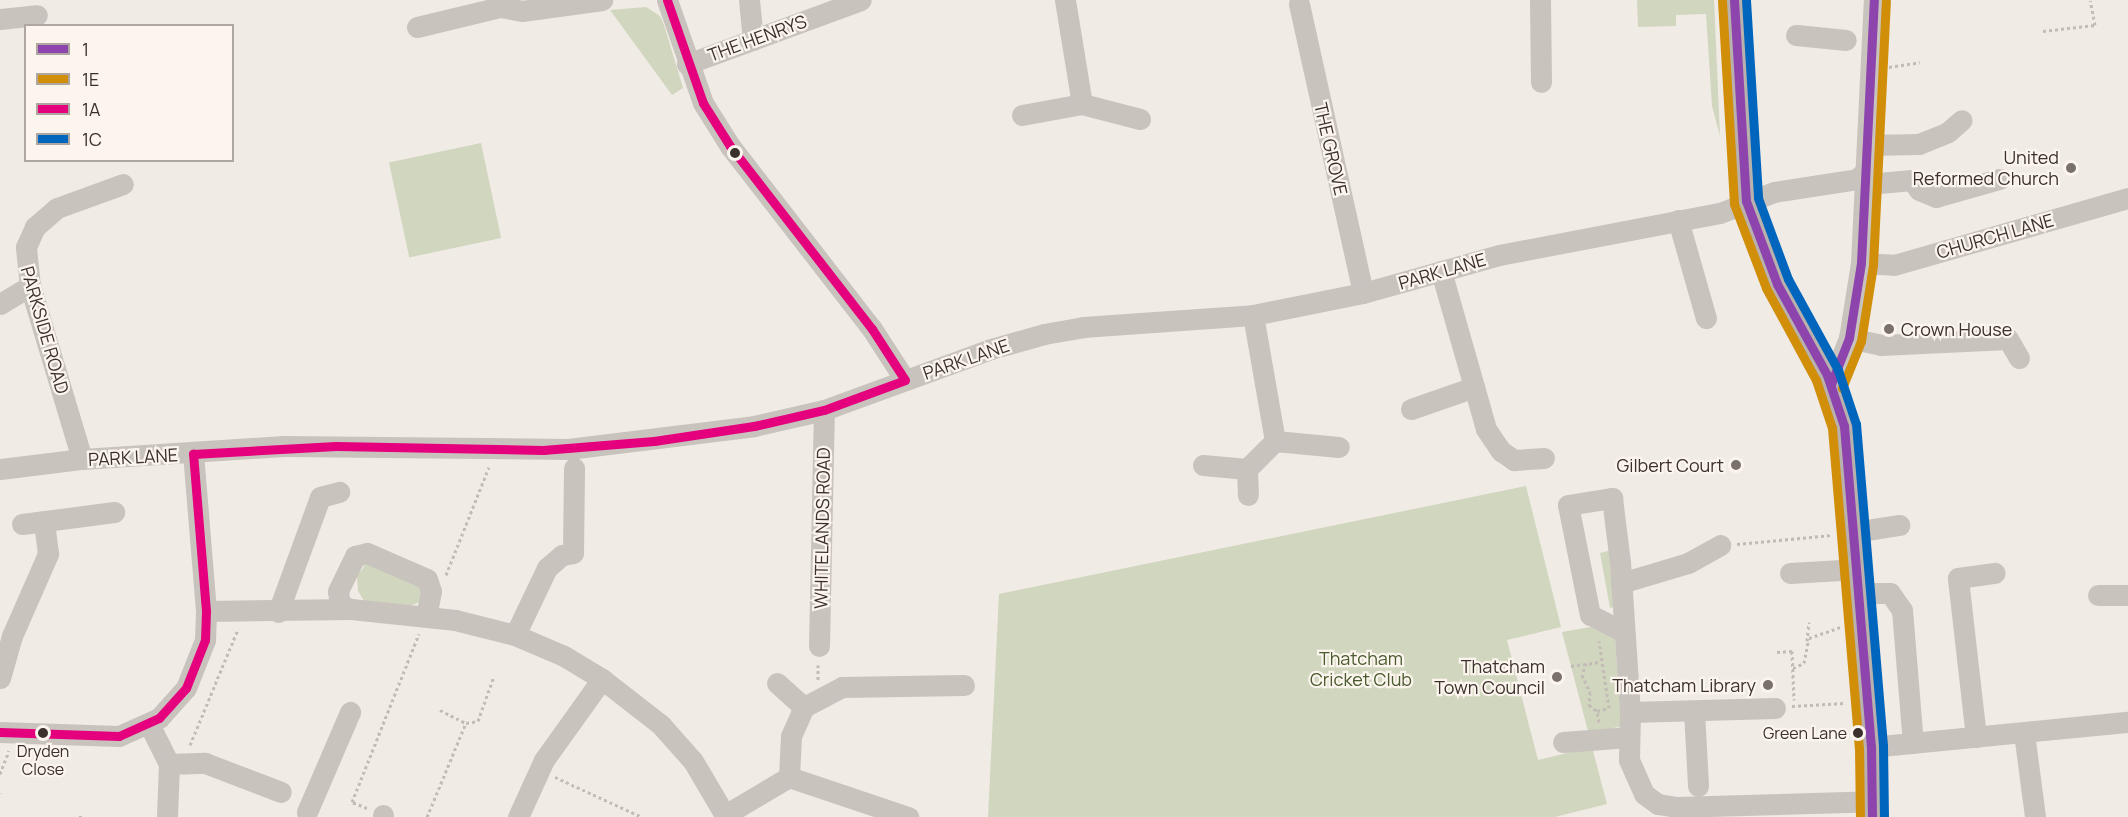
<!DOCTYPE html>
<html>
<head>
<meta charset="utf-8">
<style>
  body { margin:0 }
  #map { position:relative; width:2128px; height:817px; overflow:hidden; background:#f0ebe5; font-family:Manrope,sans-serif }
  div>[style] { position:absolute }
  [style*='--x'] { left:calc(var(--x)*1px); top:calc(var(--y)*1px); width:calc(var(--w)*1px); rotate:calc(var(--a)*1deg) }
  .green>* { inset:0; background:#d1d6bf; transform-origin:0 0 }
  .path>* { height:3px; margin-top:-1.5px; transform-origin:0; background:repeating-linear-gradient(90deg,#c2bbb6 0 3px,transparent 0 6px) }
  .minor>* { height:21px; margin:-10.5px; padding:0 10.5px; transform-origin:10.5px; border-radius:10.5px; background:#c9c3be }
  .major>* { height:27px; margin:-13.5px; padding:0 13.5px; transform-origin:13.5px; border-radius:13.5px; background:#b8b1ad }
  .bus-1>* { height:9px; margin:-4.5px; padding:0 4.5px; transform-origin:4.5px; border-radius:4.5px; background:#8e44ad }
  .bus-2>* { height:9px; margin:-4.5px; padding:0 4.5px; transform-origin:4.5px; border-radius:4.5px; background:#d18e09 }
  .bus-3>* { height:9px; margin:-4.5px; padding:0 4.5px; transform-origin:4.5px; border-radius:4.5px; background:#e5007d }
  .bus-4>* { height:9px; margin:-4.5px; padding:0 4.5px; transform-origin:4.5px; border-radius:4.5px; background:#0065bd }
  .dots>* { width:16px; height:16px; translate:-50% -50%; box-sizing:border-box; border:3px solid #fbf5ee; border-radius:50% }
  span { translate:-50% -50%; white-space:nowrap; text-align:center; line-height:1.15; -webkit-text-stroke:4.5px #fbf5ee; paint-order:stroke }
  .bus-label { font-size:16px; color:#3b302b }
  .right { translate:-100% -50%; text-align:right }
  .street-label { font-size:18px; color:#3b302b }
  .poi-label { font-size:18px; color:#3b302b }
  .left { translate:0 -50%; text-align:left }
  .park-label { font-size:18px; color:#4a5a2e }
  .legend { position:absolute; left:24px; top:24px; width:210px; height:138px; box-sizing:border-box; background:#fbf5ee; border:2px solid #aea6a0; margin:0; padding:8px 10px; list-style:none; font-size:18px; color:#3b302b }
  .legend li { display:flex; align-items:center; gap:12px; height:30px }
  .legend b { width:30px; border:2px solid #aea6a0 }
</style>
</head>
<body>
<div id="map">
  <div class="green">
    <i style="clip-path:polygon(1637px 0,1714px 0,1720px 136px,1712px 106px,1706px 14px,1676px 15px,1676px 26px,1638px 27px)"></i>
    <i style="clip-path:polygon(646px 7px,660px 16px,664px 25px,683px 88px,672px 95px,610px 10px)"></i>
    <i style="left:481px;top:143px;width:97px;height:94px;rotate:78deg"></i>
    <i style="clip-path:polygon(1526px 486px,1561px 627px,1507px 640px,1538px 760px,1592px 747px,1607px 804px,1555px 817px,988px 817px,999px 594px)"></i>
    <i style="clip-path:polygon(1612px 550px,1615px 607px,1610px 608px,1600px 553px)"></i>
    <i style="clip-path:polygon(371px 563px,421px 583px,420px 602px,407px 607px,364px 601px,358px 591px,357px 576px,365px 565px)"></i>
    <i style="clip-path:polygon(1596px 626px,1615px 639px,1621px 726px,1589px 735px,1562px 632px)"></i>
  </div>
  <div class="path">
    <i style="--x:2043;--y:31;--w:52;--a:-6.6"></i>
    <i style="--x:2095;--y:25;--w:25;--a:-101"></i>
    <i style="--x:1889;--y:67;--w:31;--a:-9"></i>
    <i style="--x:1737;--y:544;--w:95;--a:-5.4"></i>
    <i style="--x:446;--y:575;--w:116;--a:-68.3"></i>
    <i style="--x:1807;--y:641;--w:19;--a:-84"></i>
    <i style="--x:1777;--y:652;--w:15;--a:-4"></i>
    <i style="--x:1792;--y:651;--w:49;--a:87.7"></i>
    <i style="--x:1586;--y:663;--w:13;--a:108"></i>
    <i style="--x:1582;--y:675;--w:19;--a:65"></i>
    <i style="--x:1590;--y:692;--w:13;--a:94"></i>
    <i style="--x:1589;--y:705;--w:10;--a:37"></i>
    <i style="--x:1571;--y:666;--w:29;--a:-8"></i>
    <i style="--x:1793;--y:668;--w:12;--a:-24"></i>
    <i style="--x:1804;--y:663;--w:25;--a:-79"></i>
    <i style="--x:1809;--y:638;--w:34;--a:-19"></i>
    <i style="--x:818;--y:680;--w:15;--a:-90"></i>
    <i style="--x:1792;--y:706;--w:53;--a:-3.2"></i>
    <i style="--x:440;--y:710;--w:29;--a:27"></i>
    <i style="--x:1599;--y:722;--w:11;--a:-100"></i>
    <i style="--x:1597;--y:711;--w:12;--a:-14"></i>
    <i style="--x:1609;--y:708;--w:68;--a:-98.5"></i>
    <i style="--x:190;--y:745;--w:126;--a:-67.5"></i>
    <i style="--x:0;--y:774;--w:25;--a:-69"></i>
    <i style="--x:555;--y:777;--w:96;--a:24.7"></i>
    <i style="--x:0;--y:792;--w:1;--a:90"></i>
    <i style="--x:367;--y:808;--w:16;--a:-158"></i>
    <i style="--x:352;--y:802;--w:181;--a:-68.3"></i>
    <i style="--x:79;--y:817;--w:6;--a:0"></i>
    <i style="--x:427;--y:817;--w:102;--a:-67.5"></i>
    <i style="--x:466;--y:723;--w:12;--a:-9"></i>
    <i style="--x:478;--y:721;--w:48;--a:-70.4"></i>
  </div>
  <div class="minor">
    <i style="--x:667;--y:0;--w:109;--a:70.7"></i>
    <i style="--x:703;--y:103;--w:51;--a:57.9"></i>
    <i style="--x:730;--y:146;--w:232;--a:52.2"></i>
    <i style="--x:872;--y:329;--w:61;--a:57.1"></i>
    <i style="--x:749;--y:0;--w:40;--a:84.3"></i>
    <i style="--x:1540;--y:0;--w:82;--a:89.3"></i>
    <i style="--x:1299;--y:4;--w:296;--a:77.5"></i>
    <i style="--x:0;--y:19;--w:37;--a:-6"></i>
    <i style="--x:417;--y:27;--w:85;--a:-13.5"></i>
    <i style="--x:500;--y:7;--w:22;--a:10"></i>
    <i style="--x:522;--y:11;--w:81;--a:-7.8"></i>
    <i style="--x:1796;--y:35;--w:50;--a:5.7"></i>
    <i style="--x:687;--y:64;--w:185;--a:-20.2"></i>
    <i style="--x:1082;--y:104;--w:60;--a:14.5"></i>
    <i style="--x:1022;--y:115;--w:61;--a:-10.4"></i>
    <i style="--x:1082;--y:104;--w:105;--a:-99.3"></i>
    <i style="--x:1869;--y:145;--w:50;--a:-1.1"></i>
    <i style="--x:1919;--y:144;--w:31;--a:-22"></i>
    <i style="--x:1948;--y:132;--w:18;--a:-41"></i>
    <i style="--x:1868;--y:184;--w:44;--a:-5.2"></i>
    <i style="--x:1912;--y:180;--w:12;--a:55"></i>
    <i style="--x:1919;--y:190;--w:18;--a:22"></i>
    <i style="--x:1936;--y:197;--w:66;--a:-15.9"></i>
    <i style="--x:1678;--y:220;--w:102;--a:74.1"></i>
    <i style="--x:1861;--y:263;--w:33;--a:3"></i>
    <i style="--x:1894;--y:265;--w:243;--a:-16"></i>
    <i style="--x:1441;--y:271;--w:164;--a:74.1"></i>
    <i style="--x:1486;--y:429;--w:27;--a:56"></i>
    <i style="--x:1501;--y:451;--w:16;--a:35"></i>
    <i style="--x:1514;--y:460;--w:30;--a:-4"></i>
    <i style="--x:0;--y:304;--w:35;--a:-31"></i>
    <i style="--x:1849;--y:338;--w:33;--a:12"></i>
    <i style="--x:1881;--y:345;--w:127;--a:-2.7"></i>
    <i style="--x:2008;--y:339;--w:22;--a:60"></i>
    <i style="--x:1831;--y:384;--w:49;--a:-68.6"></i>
    <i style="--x:1849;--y:338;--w:76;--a:-80.9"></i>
    <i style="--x:1861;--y:263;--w:263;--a:-87.2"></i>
    <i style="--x:1411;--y:409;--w:67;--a:-19.2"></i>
    <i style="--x:1275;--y:441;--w:64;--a:5.4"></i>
    <i style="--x:82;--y:459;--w:181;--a:-106.7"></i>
    <i style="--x:30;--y:286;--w:39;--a:-96"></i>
    <i style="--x:26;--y:247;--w:22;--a:-66"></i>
    <i style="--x:35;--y:227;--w:29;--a:-41"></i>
    <i style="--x:57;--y:208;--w:70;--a:-20"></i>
    <i style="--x:1203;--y:465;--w:44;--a:5.2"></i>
    <i style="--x:1247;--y:469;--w:40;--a:-45"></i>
    <i style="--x:1275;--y:441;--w:128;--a:-99.9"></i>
    <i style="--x:0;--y:469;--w:83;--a:-7"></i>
    <i style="--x:82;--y:459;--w:202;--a:-3.7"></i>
    <i style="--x:284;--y:446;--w:284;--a:0.6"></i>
    <i style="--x:568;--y:449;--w:187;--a:-7"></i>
    <i style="--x:754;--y:426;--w:72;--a:-12.9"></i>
    <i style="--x:824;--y:410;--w:178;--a:-20.1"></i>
    <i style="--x:991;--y:349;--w:55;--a:-15.8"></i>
    <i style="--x:1044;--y:334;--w:40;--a:-10"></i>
    <i style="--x:1083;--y:327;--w:170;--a:-4"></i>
    <i style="--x:1253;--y:315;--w:112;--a:-11.3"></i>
    <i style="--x:1363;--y:293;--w:141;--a:-15.6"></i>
    <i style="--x:1499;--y:255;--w:225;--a:-10.8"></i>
    <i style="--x:1720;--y:213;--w:58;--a:-21.3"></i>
    <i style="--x:1774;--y:192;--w:84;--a:-8.9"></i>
    <i style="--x:1857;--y:179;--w:13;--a:-42"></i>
    <i style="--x:1247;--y:469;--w:26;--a:88"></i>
    <i style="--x:22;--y:524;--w:93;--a:-7.4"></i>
    <i style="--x:1854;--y:532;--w:46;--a:-8.8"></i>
    <i style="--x:1790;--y:573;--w:68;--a:-3.4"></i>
    <i style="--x:1621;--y:583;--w:70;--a:-16.6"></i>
    <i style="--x:1688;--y:563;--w:37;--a:-29"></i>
    <i style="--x:1859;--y:593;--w:31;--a:0"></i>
    <i style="--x:1890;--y:593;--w:21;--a:55"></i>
    <i style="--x:1902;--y:610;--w:133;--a:85.3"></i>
    <i style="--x:2098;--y:595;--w:30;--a:0"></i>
    <i style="--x:351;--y:609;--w:12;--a:-160"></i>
    <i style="--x:340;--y:605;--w:14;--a:-98"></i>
    <i style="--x:338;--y:591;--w:39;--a:-64"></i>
    <i style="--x:355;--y:556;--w:12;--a:-14"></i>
    <i style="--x:367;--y:553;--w:65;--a:23.4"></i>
    <i style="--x:427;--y:579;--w:13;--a:72"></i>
    <i style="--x:431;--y:591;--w:25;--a:101"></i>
    <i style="--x:206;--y:611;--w:145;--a:-0.8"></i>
    <i style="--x:351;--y:609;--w:105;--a:6"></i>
    <i style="--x:455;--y:620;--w:62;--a:14"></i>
    <i style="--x:515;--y:635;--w:53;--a:23.2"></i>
    <i style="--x:564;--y:656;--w:44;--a:31.2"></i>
    <i style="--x:602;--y:679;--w:75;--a:37.9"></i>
    <i style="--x:661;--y:725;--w:48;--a:48.4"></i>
    <i style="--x:693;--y:761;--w:65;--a:59.5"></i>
    <i style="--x:278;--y:612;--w:122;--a:-69.9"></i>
    <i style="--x:320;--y:497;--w:20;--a:-15"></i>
    <i style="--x:1624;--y:632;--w:38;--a:-153"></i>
    <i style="--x:1590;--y:615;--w:112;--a:-101.3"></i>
    <i style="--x:1568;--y:505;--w:45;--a:-9"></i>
    <i style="--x:1612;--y:498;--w:64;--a:82.9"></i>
    <i style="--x:1620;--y:562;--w:150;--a:86.2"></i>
    <i style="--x:1630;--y:712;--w:48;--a:91.2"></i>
    <i style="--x:1629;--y:760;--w:37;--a:66"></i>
    <i style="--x:1644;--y:794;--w:17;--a:36"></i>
    <i style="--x:1658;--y:804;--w:18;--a:9"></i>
    <i style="--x:1676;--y:807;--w:197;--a:-1.7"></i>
    <i style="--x:515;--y:635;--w:74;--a:-64.5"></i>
    <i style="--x:547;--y:568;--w:20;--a:-41"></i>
    <i style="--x:562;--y:555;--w:11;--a:-10"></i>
    <i style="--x:573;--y:553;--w:85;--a:-89.3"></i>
    <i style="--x:819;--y:646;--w:236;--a:-88.8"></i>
    <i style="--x:0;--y:678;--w:44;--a:-74.1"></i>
    <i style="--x:12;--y:636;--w:90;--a:-66.3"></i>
    <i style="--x:48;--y:554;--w:33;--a:-97"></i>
    <i style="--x:777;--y:683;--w:36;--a:42"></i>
    <i style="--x:1694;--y:711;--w:75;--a:86.9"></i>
    <i style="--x:1630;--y:712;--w:145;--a:-1.6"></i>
    <i style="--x:149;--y:724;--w:45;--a:63.4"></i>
    <i style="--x:169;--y:764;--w:53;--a:92.2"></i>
    <i style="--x:0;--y:732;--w:119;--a:1.9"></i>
    <i style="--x:119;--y:736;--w:44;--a:-24.2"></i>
    <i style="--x:159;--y:718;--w:40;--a:-48"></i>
    <i style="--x:186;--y:688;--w:52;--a:-68.4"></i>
    <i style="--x:205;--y:640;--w:29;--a:-88"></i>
    <i style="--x:206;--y:611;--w:158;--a:-94.7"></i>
    <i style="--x:2024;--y:733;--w:85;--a:82.5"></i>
    <i style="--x:1976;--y:737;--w:160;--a:-96.5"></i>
    <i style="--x:1958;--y:578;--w:37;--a:-8"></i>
    <i style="--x:1563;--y:742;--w:66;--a:-4.3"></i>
    <i style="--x:1871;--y:747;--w:258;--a:-5.6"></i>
    <i style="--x:169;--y:764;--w:36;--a:-2"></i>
    <i style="--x:205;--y:763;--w:81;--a:20.9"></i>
    <i style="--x:789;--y:777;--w:41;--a:-87.2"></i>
    <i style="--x:791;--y:736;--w:32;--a:-66"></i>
    <i style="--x:804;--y:707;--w:43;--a:-27.8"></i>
    <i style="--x:842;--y:687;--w:122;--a:-0.9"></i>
    <i style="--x:307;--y:812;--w:109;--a:-66.7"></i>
    <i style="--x:725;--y:815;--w:74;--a:-30.7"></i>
    <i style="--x:789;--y:777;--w:126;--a:18.6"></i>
    <i style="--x:383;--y:817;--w:2;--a:-90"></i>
    <i style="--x:518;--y:817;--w:63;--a:-65.5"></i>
    <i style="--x:544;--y:760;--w:100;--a:-54.4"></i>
  </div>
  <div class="major">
    <i style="--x:1734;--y:0;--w:201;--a:86.6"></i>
    <i style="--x:1746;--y:201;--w:89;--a:69.5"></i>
    <i style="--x:1777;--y:284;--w:104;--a:61.2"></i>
    <i style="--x:1827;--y:375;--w:54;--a:71.6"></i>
    <i style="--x:1844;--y:426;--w:322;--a:85.2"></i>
    <i style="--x:1871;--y:747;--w:70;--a:89.2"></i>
  </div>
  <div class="bus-1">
    <i style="--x:1734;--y:0;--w:201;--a:86.6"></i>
    <i style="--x:1746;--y:201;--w:89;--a:69.5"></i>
    <i style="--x:1777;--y:284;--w:104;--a:61.2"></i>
    <i style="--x:1827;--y:375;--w:54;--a:71.6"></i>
    <i style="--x:1844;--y:426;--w:322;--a:85.2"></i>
    <i style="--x:1871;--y:747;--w:70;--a:89.2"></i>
    <i style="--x:1831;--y:384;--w:49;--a:-68.6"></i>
    <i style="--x:1849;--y:338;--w:76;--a:-80.9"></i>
    <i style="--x:1861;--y:263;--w:263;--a:-87.2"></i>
  </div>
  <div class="bus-2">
    <i style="--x:1722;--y:1;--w:203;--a:86.6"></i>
    <i style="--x:1734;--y:204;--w:90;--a:69.1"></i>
    <i style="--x:1766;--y:288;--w:105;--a:61.5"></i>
    <i style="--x:1816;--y:380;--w:51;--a:71.6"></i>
    <i style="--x:1832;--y:428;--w:321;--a:85.2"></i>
    <i style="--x:1859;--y:748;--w:69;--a:89.2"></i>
    <i style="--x:1842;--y:388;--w:51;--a:-68"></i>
    <i style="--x:1861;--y:341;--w:77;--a:-81"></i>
    <i style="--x:1873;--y:265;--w:264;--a:-87.2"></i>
  </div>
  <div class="bus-3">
    <i style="--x:0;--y:732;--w:119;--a:1.9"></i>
    <i style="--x:119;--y:736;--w:44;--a:-24.2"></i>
    <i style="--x:159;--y:718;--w:40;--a:-48"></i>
    <i style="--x:186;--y:688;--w:52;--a:-68.4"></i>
    <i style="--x:205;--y:640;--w:29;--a:-88"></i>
    <i style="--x:206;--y:611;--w:158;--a:-94.7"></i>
    <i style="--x:193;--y:454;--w:143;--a:-3.2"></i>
    <i style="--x:336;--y:446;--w:207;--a:1.1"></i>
    <i style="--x:543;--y:450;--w:111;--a:-4.6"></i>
    <i style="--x:654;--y:441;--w:101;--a:-8.5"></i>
    <i style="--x:754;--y:426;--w:72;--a:-12.9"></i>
    <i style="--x:824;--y:410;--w:86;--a:-20.3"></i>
    <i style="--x:905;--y:380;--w:61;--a:-122.9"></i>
    <i style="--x:872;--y:329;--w:232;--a:-127.8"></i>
    <i style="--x:730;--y:146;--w:51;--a:-122.1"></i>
    <i style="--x:703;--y:103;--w:109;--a:-109.3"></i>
  </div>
  <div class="bus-4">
    <i style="--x:1746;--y:0;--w:198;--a:86.5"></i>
    <i style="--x:1758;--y:198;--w:86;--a:69.7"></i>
    <i style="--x:1788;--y:279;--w:104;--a:61.2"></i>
    <i style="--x:1838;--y:370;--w:57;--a:71.6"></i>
    <i style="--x:1856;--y:424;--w:323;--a:85.2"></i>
    <i style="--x:1883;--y:746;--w:71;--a:89.2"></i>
  </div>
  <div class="dots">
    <i style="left:735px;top:153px;background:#3b302b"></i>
    <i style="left:2071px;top:168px;background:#7a716c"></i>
    <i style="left:1889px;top:329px;background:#7a716c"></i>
    <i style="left:1736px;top:465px;background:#7a716c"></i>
    <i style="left:1557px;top:677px;background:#7a716c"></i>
    <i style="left:1768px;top:685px;background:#7a716c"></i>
    <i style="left:43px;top:733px;background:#3b302b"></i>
    <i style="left:1858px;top:733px;background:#3b302b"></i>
  </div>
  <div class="bus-label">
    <span class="right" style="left:1847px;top:733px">Green Lane</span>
    <span style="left:43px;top:760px">Dryden<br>Close</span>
  </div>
  <div class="street-label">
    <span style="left:757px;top:38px;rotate:-20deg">THE HENRYS</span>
    <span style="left:1331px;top:149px;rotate:77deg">THE GROVE</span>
    <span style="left:1995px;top:236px;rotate:-16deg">CHURCH LANE</span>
    <span style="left:1442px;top:271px;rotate:-16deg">PARK LANE</span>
    <span style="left:45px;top:330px;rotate:74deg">PARKSIDE ROAD</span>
    <span style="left:966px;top:359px;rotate:-19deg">PARK LANE</span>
    <span style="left:133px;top:457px;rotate:-3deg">PARK LANE</span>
    <span style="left:822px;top:528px;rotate:-89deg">WHITELANDS ROAD</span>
  </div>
  <div class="poi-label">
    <span class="right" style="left:2059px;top:168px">United<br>Reformed Church</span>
    <span class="left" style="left:1901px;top:329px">Crown House</span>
    <span class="right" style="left:1724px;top:465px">Gilbert Court</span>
    <span class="right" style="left:1545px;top:677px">Thatcham<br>Town Council</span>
    <span class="right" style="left:1756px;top:685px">Thatcham Library</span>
  </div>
  <div class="park-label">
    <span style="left:1361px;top:669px">Thatcham<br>Cricket Club</span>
  </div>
  <ul class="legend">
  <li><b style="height:8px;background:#8e44ad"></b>1</li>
  <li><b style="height:8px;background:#d18e09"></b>1E</li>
  <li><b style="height:8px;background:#e5007d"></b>1A</li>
  <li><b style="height:8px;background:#0065bd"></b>1C</li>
  </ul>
</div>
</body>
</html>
